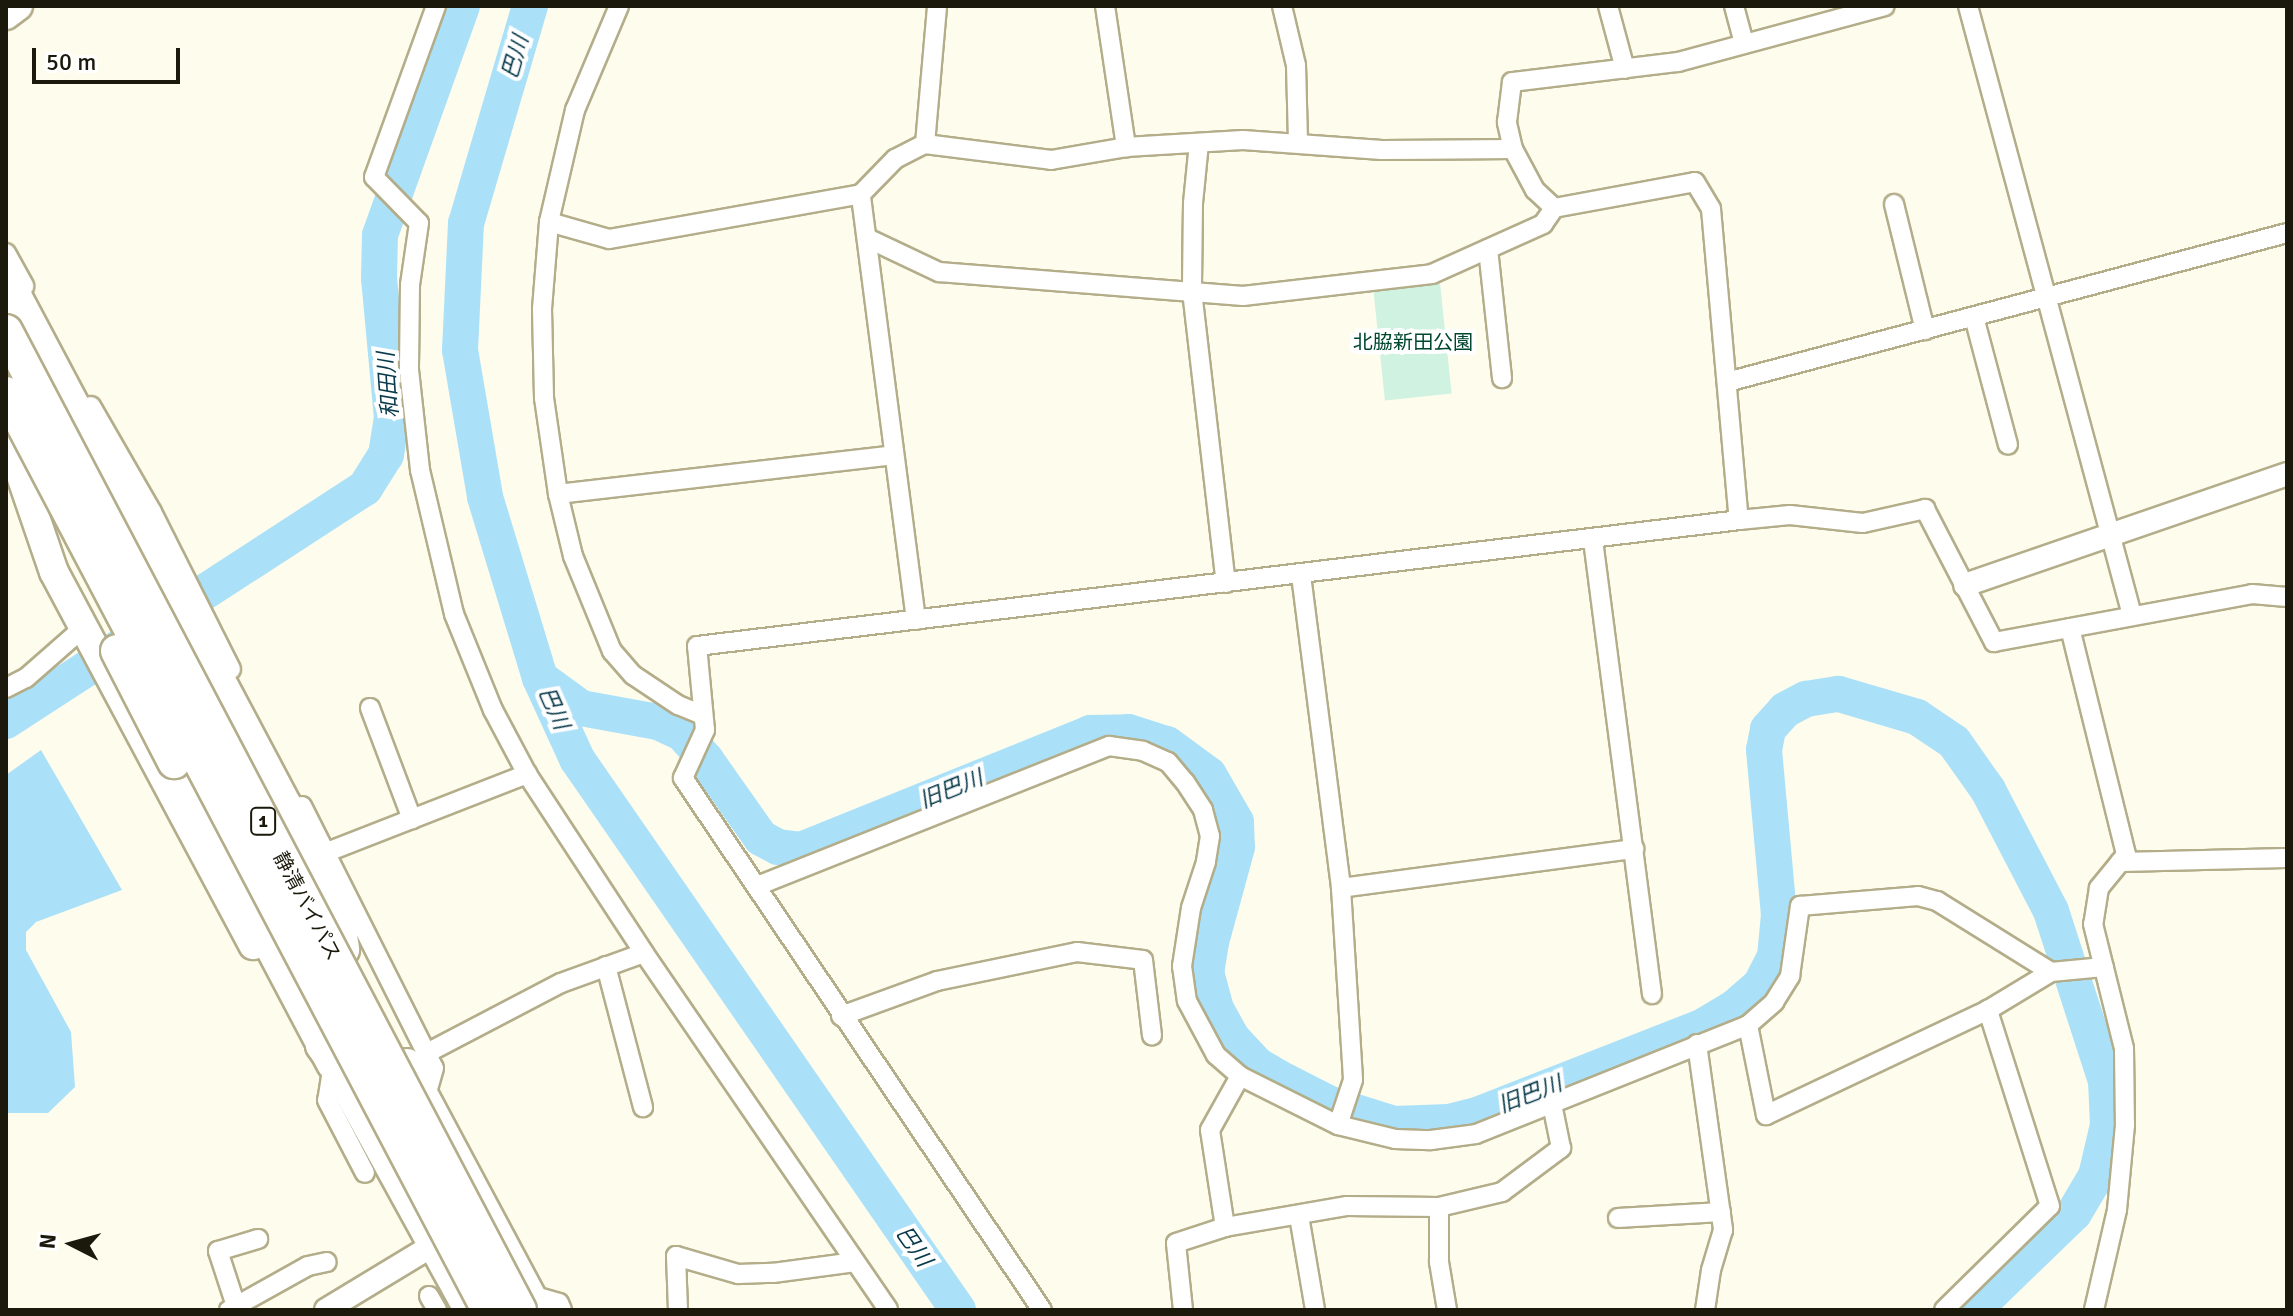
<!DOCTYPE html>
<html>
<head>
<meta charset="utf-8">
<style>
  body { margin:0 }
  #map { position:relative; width:2293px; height:1316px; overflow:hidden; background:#fefced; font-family:Signika,"Noto Sans JP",sans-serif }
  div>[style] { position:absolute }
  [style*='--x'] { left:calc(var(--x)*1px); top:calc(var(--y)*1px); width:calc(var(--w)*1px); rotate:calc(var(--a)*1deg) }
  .green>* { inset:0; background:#cff2e1; transform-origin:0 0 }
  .water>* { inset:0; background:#aae1f9 }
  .river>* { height:36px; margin:-18px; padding:0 18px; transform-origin:18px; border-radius:18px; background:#aae1f9 }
  .roads { filter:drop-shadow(2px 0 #b3ad8a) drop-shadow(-2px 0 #b3ad8a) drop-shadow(0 2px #b3ad8a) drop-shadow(0 -2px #b3ad8a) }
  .minor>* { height:18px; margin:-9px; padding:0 9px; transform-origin:9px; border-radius:9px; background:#fff }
  .tertiary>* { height:22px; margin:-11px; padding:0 11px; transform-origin:11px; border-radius:11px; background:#fff }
  .primary>* { height:28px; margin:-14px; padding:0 14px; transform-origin:14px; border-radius:14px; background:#fff }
  .trunk>* { height:28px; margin:-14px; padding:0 14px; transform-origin:14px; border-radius:14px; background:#fff }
  .motorway>* { height:32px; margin:-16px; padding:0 16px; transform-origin:16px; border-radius:16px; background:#fff }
  .bridges { filter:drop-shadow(2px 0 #b3ad8a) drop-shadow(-2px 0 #b3ad8a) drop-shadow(0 2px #b3ad8a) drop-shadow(0 -2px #b3ad8a) }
  .motorway-bridge>* { height:32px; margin:-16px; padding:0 16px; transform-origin:16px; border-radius:16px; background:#fff }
  span { translate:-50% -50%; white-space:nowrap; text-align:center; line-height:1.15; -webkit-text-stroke:8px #fff; paint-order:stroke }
  .shield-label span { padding:2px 6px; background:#fff; border:2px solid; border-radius:6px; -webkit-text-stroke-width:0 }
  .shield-label { font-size:18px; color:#1b190b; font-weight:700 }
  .park-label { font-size:20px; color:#004730 }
  .street-label { font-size:20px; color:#1b190b }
  .water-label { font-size:22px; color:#093a4b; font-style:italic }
  .frame { position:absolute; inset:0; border:8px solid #1b190b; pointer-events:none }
  .north { position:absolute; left:32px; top:1204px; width:80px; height:80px; -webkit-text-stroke:6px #fff; paint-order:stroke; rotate:276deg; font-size:22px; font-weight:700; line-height:32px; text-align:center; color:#1b190b }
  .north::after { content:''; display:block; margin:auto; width:28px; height:36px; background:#1b190b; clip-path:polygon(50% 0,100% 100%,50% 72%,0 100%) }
  .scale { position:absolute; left:32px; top:48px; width:148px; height:36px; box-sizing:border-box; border:4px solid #1b190b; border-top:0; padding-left:10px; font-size:24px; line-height:28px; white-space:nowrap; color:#1b190b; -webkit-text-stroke:6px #fff; paint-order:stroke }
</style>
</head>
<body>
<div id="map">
  <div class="green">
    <i style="left:1440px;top:283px;width:111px;height:67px;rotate:84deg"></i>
  </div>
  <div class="water">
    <i style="clip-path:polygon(41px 750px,122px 890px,36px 922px,26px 932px,26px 950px,71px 1032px,75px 1087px,48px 1113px,6px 1113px,6px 775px)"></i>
  </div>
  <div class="river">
    <i style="--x:530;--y:6;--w:226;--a:106.4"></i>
    <i style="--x:466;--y:223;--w:127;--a:92.7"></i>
    <i style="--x:460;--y:350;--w:149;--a:80.3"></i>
    <i style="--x:485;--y:497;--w:189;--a:73.1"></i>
    <i style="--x:540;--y:678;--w:89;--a:65.4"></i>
    <i style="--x:577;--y:759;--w:670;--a:55.34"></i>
    <i style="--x:540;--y:678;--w:51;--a:36.2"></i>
    <i style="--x:581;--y:708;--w:78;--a:10.3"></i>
    <i style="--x:658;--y:722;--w:26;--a:25"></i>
    <i style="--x:682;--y:733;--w:36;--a:48"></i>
    <i style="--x:706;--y:760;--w:95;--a:54.8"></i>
    <i style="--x:761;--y:838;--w:19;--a:28"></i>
    <i style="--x:778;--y:847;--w:23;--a:7"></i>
    <i style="--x:801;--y:850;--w:312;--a:-22"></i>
    <i style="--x:1090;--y:733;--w:39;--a:-1"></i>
    <i style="--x:1129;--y:732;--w:40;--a:18"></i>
    <i style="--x:1167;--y:744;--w:52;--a:36.4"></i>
    <i style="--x:1209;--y:775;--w:54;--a:60.1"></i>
    <i style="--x:1236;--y:822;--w:25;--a:88"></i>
    <i style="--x:1237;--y:847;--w:98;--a:105.3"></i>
    <i style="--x:1211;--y:942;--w:30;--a:99"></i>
    <i style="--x:1206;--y:972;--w:38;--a:75"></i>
    <i style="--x:1216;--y:1009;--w:33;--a:61"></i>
    <i style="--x:1232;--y:1038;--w:37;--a:47"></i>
    <i style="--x:1257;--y:1065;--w:34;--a:30"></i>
    <i style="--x:1287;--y:1082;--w:48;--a:27.1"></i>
    <i style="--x:1330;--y:1104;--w:67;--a:17.4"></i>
    <i style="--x:1394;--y:1124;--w:55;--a:-2.1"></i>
    <i style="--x:1449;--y:1122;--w:29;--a:-14"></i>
    <i style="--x:1477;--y:1115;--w:242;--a:-21.4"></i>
    <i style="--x:1702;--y:1027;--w:39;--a:-31"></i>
    <i style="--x:1735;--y:1007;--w:35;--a:-41"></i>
    <i style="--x:1761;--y:984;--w:30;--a:-63"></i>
    <i style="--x:1775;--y:957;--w:42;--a:-84.6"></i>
    <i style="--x:1779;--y:915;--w:166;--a:-95.2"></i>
    <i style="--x:1764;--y:750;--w:21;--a:-79"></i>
    <i style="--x:1768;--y:729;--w:25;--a:-48"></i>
    <i style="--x:1785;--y:710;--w:24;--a:-28"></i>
    <i style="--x:1806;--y:699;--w:33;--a:-9"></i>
    <i style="--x:1839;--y:694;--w:81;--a:16.4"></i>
    <i style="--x:1917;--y:717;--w:45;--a:34"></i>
    <i style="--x:1954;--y:742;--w:59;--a:54.7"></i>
    <i style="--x:1988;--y:790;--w:136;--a:62.5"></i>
    <i style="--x:2051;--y:911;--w:179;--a:72.1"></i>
    <i style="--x:2106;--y:1081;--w:44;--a:87.4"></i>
    <i style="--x:2108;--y:1125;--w:52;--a:103.2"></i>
    <i style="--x:2096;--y:1176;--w:43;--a:120.7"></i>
    <i style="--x:2074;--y:1213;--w:139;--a:135.9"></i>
    <i style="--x:6;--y:721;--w:428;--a:-33"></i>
    <i style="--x:365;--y:488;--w:39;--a:-58"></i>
    <i style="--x:386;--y:455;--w:37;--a:-81"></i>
    <i style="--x:392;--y:418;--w:141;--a:-95.3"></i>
    <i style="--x:379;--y:278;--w:43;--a:-88.7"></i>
    <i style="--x:380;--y:235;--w:243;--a:-70.3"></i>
  </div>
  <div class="roads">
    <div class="minor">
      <i style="--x:436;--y:6;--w:182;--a:109.9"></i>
      <i style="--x:374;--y:177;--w:64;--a:45.6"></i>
      <i style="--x:419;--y:223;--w:63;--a:98.3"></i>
      <i style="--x:410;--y:285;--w:85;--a:90.7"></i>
      <i style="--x:409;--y:370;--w:101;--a:83.7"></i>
      <i style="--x:420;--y:470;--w:148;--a:76.7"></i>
      <i style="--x:454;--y:614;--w:104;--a:67.9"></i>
      <i style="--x:493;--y:710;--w:72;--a:62"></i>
      <i style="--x:527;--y:774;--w:214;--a:56.8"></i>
      <i style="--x:644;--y:953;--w:432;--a:55.6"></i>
      <i style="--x:619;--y:6;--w:113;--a:112.9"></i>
      <i style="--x:575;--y:110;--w:115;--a:103.1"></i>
      <i style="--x:549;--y:222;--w:87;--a:94.6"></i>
      <i style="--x:542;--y:309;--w:89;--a:88.7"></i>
      <i style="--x:544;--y:398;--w:97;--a:81.7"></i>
      <i style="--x:558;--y:494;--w:64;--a:76.4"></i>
      <i style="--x:573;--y:556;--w:103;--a:67.7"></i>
      <i style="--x:612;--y:651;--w:32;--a:49"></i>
      <i style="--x:633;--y:675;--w:54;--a:33.7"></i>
      <i style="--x:678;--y:705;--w:27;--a:22"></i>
      <i style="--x:1105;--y:6;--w:143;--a:81.5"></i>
      <i style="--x:1282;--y:6;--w:61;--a:76.7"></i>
      <i style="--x:1296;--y:65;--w:76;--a:88.5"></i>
      <i style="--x:1608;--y:6;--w:65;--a:74.9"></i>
      <i style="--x:1734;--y:6;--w:39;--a:75"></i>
      <i style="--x:1968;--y:6;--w:631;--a:74.93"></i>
      <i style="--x:1199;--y:143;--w:60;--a:95.7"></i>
      <i style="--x:1193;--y:203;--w:88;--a:90.7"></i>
      <i style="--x:1192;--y:291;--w:294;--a:83.4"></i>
      <i style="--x:925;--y:144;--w:139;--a:-85"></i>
      <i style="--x:1513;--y:149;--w:47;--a:61.8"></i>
      <i style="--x:1535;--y:190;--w:26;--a:43"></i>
      <i style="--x:1894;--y:204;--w:130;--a:76.2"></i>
      <i style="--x:549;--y:222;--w:62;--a:15.8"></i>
      <i style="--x:609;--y:239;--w:256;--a:-10.1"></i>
      <i style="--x:867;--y:238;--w:80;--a:25.3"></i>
      <i style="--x:939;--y:272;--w:305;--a:4.5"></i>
      <i style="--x:1243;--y:296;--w:190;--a:-6.6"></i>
      <i style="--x:1432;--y:274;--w:122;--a:-24.2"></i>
      <i style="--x:1543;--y:224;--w:19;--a:-55"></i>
      <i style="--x:1554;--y:208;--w:143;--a:-10.4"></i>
      <i style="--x:1695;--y:182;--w:31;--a:59"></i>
      <i style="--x:1711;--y:209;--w:312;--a:84.9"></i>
      <i style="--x:1488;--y:249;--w:130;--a:83.8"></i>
      <i style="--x:6;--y:253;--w:38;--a:61"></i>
      <i style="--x:1974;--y:317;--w:132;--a:75.1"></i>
      <i style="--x:1727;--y:382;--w:579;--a:-14.9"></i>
      <i style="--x:91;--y:406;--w:122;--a:60.1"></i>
      <i style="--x:152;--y:512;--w:176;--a:63.3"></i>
      <i style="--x:558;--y:494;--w:338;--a:-6.6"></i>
      <i style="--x:1593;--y:540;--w:458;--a:82.6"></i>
      <i style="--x:1301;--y:575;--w:316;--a:82.7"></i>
      <i style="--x:1341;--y:888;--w:192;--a:86.4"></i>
      <i style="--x:1353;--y:1080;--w:47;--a:108.4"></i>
      <i style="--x:916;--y:620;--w:430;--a:-97.4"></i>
      <i style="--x:861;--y:194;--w:49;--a:-45.8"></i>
      <i style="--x:895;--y:159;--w:34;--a:-27"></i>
      <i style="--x:925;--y:144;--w:127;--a:7.2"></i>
      <i style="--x:1051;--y:160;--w:76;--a:-9.8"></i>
      <i style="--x:1126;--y:147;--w:117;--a:-3.4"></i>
      <i style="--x:1243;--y:140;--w:139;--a:4.1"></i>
      <i style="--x:1382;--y:150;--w:131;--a:-0.4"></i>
      <i style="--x:1513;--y:149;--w:28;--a:-103"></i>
      <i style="--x:1507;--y:122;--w:40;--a:-82.9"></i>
      <i style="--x:1512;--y:82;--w:167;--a:-6.9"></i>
      <i style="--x:1678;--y:62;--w:214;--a:-15.1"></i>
      <i style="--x:2070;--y:628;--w:234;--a:76.1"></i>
      <i style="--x:2126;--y:855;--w:43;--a:129.3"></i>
      <i style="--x:2099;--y:888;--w:36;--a:99"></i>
      <i style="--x:2093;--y:924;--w:128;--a:76"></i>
      <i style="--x:2124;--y:1048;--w:77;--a:89.3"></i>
      <i style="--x:2125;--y:1125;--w:85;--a:95.4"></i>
      <i style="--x:2117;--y:1210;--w:103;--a:103"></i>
      <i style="--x:6;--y:688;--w:22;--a:-27"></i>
      <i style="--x:26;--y:678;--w:77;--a:-41.3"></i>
      <i style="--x:370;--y:708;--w:119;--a:69.3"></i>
      <i style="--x:302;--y:806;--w:293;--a:63.3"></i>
      <i style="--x:434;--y:1068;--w:29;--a:106"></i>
      <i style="--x:327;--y:852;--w:215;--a:-21.3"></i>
      <i style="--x:2120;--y:862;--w:167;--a:-1.4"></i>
      <i style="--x:757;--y:886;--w:379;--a:-21.7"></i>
      <i style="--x:1109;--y:746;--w:34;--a:8"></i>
      <i style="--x:1143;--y:751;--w:27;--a:24"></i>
      <i style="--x:1168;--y:762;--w:26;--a:50"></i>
      <i style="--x:1185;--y:782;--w:33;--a:57"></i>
      <i style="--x:1203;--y:810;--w:27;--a:75"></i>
      <i style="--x:1210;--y:836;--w:26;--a:99"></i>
      <i style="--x:1206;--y:862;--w:48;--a:108.1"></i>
      <i style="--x:1191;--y:908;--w:59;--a:98.8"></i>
      <i style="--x:1182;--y:966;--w:35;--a:82"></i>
      <i style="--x:1187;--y:1001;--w:61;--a:61.8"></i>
      <i style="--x:1216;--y:1055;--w:32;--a:41"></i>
      <i style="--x:1240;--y:1076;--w:110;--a:26.6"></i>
      <i style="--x:1338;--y:1125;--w:59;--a:13.8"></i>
      <i style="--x:1395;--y:1139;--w:36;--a:2"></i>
      <i style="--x:1431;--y:1140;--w:45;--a:-7.6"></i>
      <i style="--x:1476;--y:1134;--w:293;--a:-21.8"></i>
      <i style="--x:1748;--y:1025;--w:35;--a:-41"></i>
      <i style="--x:1774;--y:1002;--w:31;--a:-58"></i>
      <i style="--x:1790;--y:976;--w:71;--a:-81.9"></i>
      <i style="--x:1800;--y:906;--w:118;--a:-4.8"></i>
      <i style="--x:1918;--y:896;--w:20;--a:15"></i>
      <i style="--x:1937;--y:901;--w:134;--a:31.9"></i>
      <i style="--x:1341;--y:888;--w:296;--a:-7.6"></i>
      <i style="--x:606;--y:966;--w:146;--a:75.3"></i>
      <i style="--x:841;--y:1016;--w:102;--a:-20"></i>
      <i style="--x:937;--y:981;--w:143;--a:-11.7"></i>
      <i style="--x:1077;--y:952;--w:66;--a:6.9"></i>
      <i style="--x:1143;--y:960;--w:76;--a:83.2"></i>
      <i style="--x:1748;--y:1025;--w:92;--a:78.7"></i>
      <i style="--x:1766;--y:1115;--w:246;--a:-25.3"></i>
      <i style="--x:1988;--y:1010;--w:74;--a:-31.1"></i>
      <i style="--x:2051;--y:972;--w:53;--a:-5.4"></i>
      <i style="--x:1697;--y:1044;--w:188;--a:82"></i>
      <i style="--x:1723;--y:1230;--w:42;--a:106.7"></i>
      <i style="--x:1711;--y:1270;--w:40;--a:98.5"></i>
      <i style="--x:427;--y:1053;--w:151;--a:-27.6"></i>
      <i style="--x:561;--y:983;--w:88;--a:-19.9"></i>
      <i style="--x:333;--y:1064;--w:36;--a:99"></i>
      <i style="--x:327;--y:1100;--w:82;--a:62.5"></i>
      <i style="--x:1439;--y:1207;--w:65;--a:-13.4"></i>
      <i style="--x:1502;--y:1192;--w:74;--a:-36.7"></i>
      <i style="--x:1561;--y:1148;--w:45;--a:-101.6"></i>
      <i style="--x:1299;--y:1216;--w:95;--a:80.3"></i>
      <i style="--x:1618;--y:1218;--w:103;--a:-3.3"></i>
      <i style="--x:1225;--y:1227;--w:98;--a:-98.8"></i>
      <i style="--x:1210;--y:1130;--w:62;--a:-60.9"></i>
      <i style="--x:531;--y:1295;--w:29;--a:16"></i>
      <i style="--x:559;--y:1303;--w:8;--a:67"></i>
      <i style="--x:429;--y:1296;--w:16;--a:60"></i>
      <i style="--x:236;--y:1306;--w:58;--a:-108.1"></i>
      <i style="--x:218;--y:1251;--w:42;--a:-16.7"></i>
      <i style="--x:229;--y:1310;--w:90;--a:-29.1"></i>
      <i style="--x:308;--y:1266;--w:19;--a:-12"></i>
      <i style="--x:678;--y:1310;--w:54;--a:-92.1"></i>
      <i style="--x:676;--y:1256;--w:65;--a:16.2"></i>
      <i style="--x:738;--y:1274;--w:35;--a:-2"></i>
      <i style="--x:773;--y:1273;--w:83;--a:-7.6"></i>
      <i style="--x:1042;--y:1310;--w:642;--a:-124.01"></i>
      <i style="--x:683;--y:778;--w:53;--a:-65.4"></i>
      <i style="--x:705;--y:730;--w:84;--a:-95.4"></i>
      <i style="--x:697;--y:646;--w:1050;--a:-6.89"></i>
      <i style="--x:1739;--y:520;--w:51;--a:-5.6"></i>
      <i style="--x:1790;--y:515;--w:73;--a:6.3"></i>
      <i style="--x:1863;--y:523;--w:64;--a:-12.7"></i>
      <i style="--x:1925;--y:509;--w:150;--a:62.6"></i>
      <i style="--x:1994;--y:642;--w:262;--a:-10.5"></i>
      <i style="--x:2252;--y:594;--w:35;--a:5"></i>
      <i style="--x:1183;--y:1310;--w:67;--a:-96"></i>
      <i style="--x:1176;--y:1243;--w:52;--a:-18.1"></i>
      <i style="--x:1225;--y:1227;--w:124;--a:-9.8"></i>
      <i style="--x:1347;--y:1206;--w:92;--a:0.6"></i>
      <i style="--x:1439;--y:1207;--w:55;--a:90"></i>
      <i style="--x:1439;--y:1262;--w:49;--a:80.5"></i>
      <i style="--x:1944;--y:1310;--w:148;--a:-44.5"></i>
      <i style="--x:2050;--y:1206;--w:206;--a:-107.6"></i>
    </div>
    <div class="tertiary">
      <i style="--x:1965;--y:585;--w:341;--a:-19"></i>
      <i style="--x:326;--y:1310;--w:139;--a:-31.2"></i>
    </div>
    <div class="primary">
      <i style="--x:6;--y:15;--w:15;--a:-37"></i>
    </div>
    <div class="trunk">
      <i style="--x:6;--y:432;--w:148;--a:71.1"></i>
      <i style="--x:54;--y:572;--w:423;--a:61.9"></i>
      <i style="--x:320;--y:1046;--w:22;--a:54"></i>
      <i style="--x:333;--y:1064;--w:281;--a:61.2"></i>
      <i style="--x:407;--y:1063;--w:280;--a:61.9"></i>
    </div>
    <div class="motorway">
      <i style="--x:6;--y:279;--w:595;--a:62.06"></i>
      <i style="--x:285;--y:805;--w:124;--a:64.7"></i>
      <i style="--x:338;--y:917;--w:33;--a:81"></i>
      <i style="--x:174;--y:762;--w:341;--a:62.2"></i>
    </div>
  </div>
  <div class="bridges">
    <div class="motorway-bridge">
      <i style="--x:6;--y:331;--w:1106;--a:62.3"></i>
      <i style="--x:6;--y:393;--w:1036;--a:62.27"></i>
      <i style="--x:117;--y:651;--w:125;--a:62.8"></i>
    </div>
  </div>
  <div class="shield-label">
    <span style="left:263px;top:821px">1</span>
  </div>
  <div class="park-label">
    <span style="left:1413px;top:342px">北脇新田公園</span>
  </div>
  <div class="street-label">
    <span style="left:307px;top:906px;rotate:62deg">静清バイパス</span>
  </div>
  <div class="water-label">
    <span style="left:515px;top:57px;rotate:-74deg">巴川</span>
    <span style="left:388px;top:385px;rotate:-94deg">和田川</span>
    <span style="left:554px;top:708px;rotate:66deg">巴川</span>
    <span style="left:951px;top:789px;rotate:-22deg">旧巴川</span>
    <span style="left:1530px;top:1094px;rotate:-21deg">旧巴川</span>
    <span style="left:914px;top:1246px;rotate:55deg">巴川</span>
  </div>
  <div class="frame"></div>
  <div class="north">N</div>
  <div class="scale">50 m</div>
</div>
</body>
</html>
